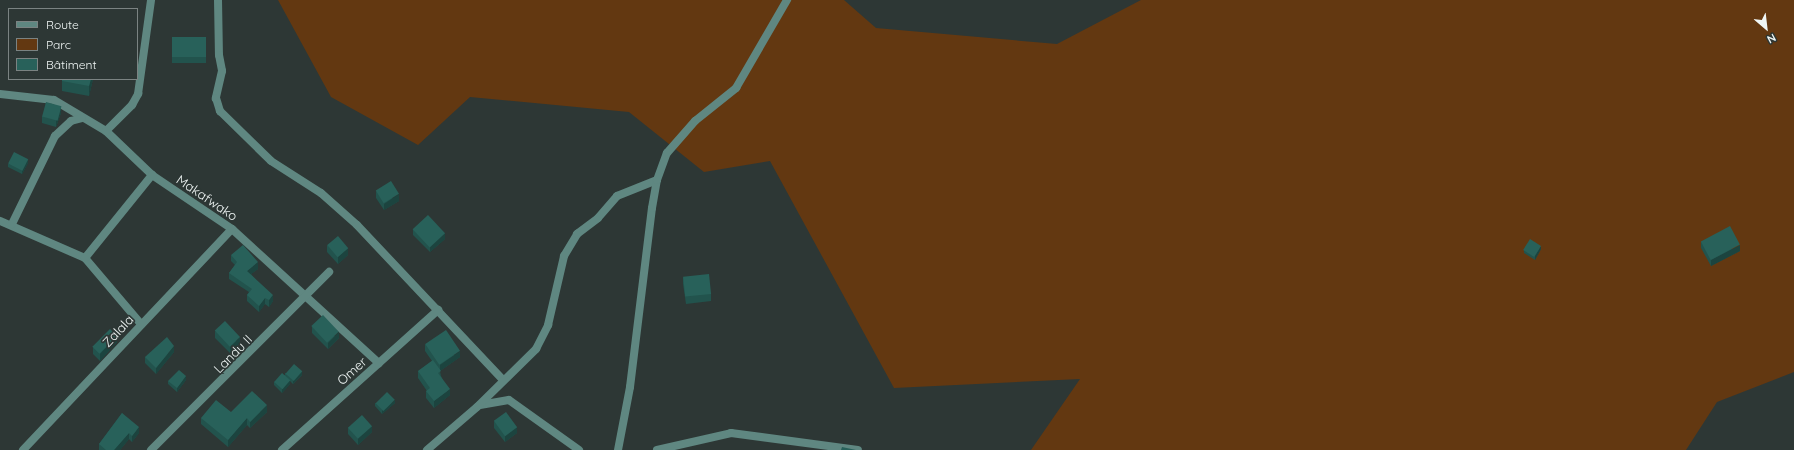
<!DOCTYPE html>
<html>
<head>
<meta charset="utf-8">
<style>
  body { margin:0 }
  #map { position:relative; width:1794px; height:450px; overflow:hidden; background:#2d3735; font-family:Quicksand,sans-serif }
  div>[style] { position:absolute }
  [style*='--x'] { left:calc(var(--x)*1px); top:calc(var(--y)*1px); width:calc(var(--w)*1px); rotate:calc(var(--a)*1deg) }
  .green>* { inset:0; background:#633811 }
  .minor>* { height:8px; margin:-4px; padding:0 4px; transform-origin:4px; border-radius:4px; background:#5f8781 }
  .wall>* { inset:0; background:#22534d; transform-origin:0 0 }
  .shaded-wall>* { inset:0; background:#1c443f }
  .building>* { inset:0; background:#28615a; transform-origin:0 0 }
  span { translate:-50% -50%; white-space:nowrap; text-align:center; line-height:1.15; -webkit-text-stroke:3.5px #2d3735; paint-order:stroke }
  .street-label { font-size:13px; color:#f0f6f5 }
  .legend { position:absolute; left:8px; top:8px; width:130px; height:72px; box-sizing:border-box; background:#2d3735; border:1px solid #7b8382; margin:0; padding:5px 7px; list-style:none; font-size:12px; color:#f0f6f5 }
  .legend li { display:flex; align-items:center; gap:8px; height:20px }
  .legend b { width:20px; border:1px solid #7b8382 }
  .north { position:absolute; left:1746px; top:8px; width:40px; height:40px; -webkit-text-stroke:3px #2d3735; paint-order:stroke; rotate:152deg; font-size:11px; font-weight:700; line-height:16px; text-align:center; color:#f0f6f5 }
  .north::after { content:''; display:block; margin:auto; width:14px; height:18px; background:#f0f6f5; clip-path:polygon(50% 0,100% 100%,50% 72%,0 100%) }
</style>
</head>
<body>
<div id="map">
  <div class="green">
    <i style="clip-path:polygon(278px 0,844px 0,876px 28px,1057px 44px,1141px 0,1794px 0,1794px 372px,1717px 402px,1686px 450px,1031px 450px,1080px 379px,894px 388px,770px 161px,704px 172px,629px 112px,470px 97px,418px 145px,331px 97px)"></i>
  </div>
  <div class="minor">
    <i style="--x:218;--y:0;--w:55;--a:89"></i>
    <i style="--x:219;--y:55;--w:16;--a:79"></i>
    <i style="--x:222;--y:71;--w:28;--a:103"></i>
    <i style="--x:216;--y:98;--w:14;--a:73"></i>
    <i style="--x:220;--y:111;--w:71;--a:44.4"></i>
    <i style="--x:271;--y:161;--w:59;--a:32.6"></i>
    <i style="--x:321;--y:193;--w:48;--a:41.6"></i>
    <i style="--x:357;--y:225;--w:213;--a:46.7"></i>
    <i style="--x:0;--y:94;--w:54;--a:6.3"></i>
    <i style="--x:54;--y:100;--w:61;--a:30.8"></i>
    <i style="--x:106;--y:131;--w:64;--a:43.7"></i>
    <i style="--x:152;--y:175;--w:97;--a:34"></i>
    <i style="--x:232;--y:229;--w:199;--a:42.4"></i>
    <i style="--x:106;--y:131;--w:37;--a:-45"></i>
    <i style="--x:132;--y:105;--w:13;--a:-61"></i>
    <i style="--x:138;--y:94;--w:95;--a:-82.1"></i>
    <i style="--x:0;--y:221;--w:93;--a:23.5"></i>
    <i style="--x:85;--y:258;--w:87;--a:49.7"></i>
    <i style="--x:12;--y:224;--w:98;--a:-64"></i>
    <i style="--x:55;--y:136;--w:22;--a:-43"></i>
    <i style="--x:71;--y:121;--w:11;--a:-15"></i>
    <i style="--x:85;--y:258;--w:107;--a:-51.1"></i>
    <i style="--x:480;--y:405;--w:29;--a:-10"></i>
    <i style="--x:509;--y:400;--w:86;--a:35.5"></i>
    <i style="--x:23;--y:450;--w:304;--a:-46.6"></i>
    <i style="--x:151;--y:450;--w:252;--a:-45"></i>
    <i style="--x:282;--y:450;--w:210;--a:-41.9"></i>
    <i style="--x:427;--y:450;--w:66;--a:-40.7"></i>
    <i style="--x:477;--y:407;--w:83;--a:-44.5"></i>
    <i style="--x:536;--y:349;--w:27;--a:-63"></i>
    <i style="--x:548;--y:325;--w:71;--a:-76.9"></i>
    <i style="--x:564;--y:256;--w:26;--a:-59"></i>
    <i style="--x:577;--y:234;--w:26;--a:-37"></i>
    <i style="--x:598;--y:218;--w:29;--a:-49"></i>
    <i style="--x:617;--y:196;--w:43;--a:-21.8"></i>
    <i style="--x:618;--y:450;--w:64;--a:-79.2"></i>
    <i style="--x:630;--y:387;--w:180;--a:-83"></i>
    <i style="--x:652;--y:208;--w:28;--a:-80"></i>
    <i style="--x:657;--y:180;--w:29;--a:-70"></i>
    <i style="--x:667;--y:153;--w:43;--a:-48.8"></i>
    <i style="--x:695;--y:121;--w:53;--a:-38.8"></i>
    <i style="--x:736;--y:88;--w:102;--a:-59.9"></i>
    <i style="--x:657;--y:450;--w:76;--a:-12.9"></i>
    <i style="--x:731;--y:433;--w:128;--a:7.6"></i>
  </div>
  <div class="wall">
    <i style="left:206px;top:37px;width:26px;height:34px;rotate:90deg"></i>
    <i style="clip-path:polygon(93px 79px,89px 96px,62px 91px,62px 81px)"></i>
    <i style="clip-path:polygon(61px 113px,56px 127px,42px 123px,42px 116px)"></i>
    <i style="clip-path:polygon(28px 163px,22px 174px,8px 167px,8px 164px)"></i>
    <i style="clip-path:polygon(376px 191px,399px 201px,384px 210px,376px 198px)"></i>
    <i style="clip-path:polygon(413px 229px,445px 239px,430px 252px,413px 235px)"></i>
    <i style="clip-path:polygon(1701px 242px,1740px 251px,1711px 266px,1701px 248px)"></i>
    <i style="clip-path:polygon(327px 245px,348px 255px,338px 264px,327px 252px)"></i>
    <i style="clip-path:polygon(1541px 249px,1535px 260px,1524px 253px,1524px 250px)"></i>
    <i style="clip-path:polygon(231px 255px,258px 269px,251px 274px,273px 301px,269px 307px,265px 304px,259px 312px,247px 301px,247px 295px,249px 292px,229px 279px,229px 273px,235px 265px,231px 261px)"></i>
    <i style="clip-path:polygon(683px 277px,711px 294px,711px 301px,686px 304px,683px 284px)"></i>
    <i style="clip-path:polygon(312px 326px,339px 338px,328px 349px,312px 333px)"></i>
    <i style="clip-path:polygon(215px 331px,240px 343px,230px 353px,215px 338px)"></i>
    <i style="clip-path:polygon(117px 342px,100px 361px,93px 354px,93px 348px)"></i>
    <i style="clip-path:polygon(425px 344px,460px 357px,440px 371px,441px 376px,450px 395px,434px 408px,426px 398px,426px 391px,427px 391px,418px 378px,418px 371px,432px 361px,425px 351px)"></i>
    <i style="clip-path:polygon(174px 352px,156px 374px,145px 363px,145px 357px)"></i>
    <i style="clip-path:polygon(285px 373px,302px 375px,293px 384px,290px 381px,290px 384px,282px 393px,274px 385px,274px 382px,285px 375px)"></i>
    <i style="clip-path:polygon(186px 380px,177px 392px,168px 384px,168px 381px)"></i>
    <i style="clip-path:polygon(375px 403px,395px 403px,382px 414px,375px 406px)"></i>
    <i style="clip-path:polygon(231px 412px,267px 412px,250px 428px,247px 425px,228px 447px,201px 424px,201px 418px)"></i>
    <i style="clip-path:polygon(122px 413px,139px 433px,132px 442px,129px 439px,120px 450px,99px 450px,99px 444px)"></i>
    <i style="clip-path:polygon(494px 421px,517px 433px,505px 442px,494px 428px)"></i>
    <i style="clip-path:polygon(348px 428px,372px 432px,358px 445px,348px 434px)"></i>
  </div>
  <div class="shaded-wall">
    <i style="clip-path:polygon(91px 79px,93px 79px,89px 96px,89px 86px)"></i>
    <i style="clip-path:polygon(61px 106px,61px 113px,56px 127px,56px 121px)"></i>
    <i style="clip-path:polygon(28px 159px,28px 163px,22px 174px,22px 171px)"></i>
    <i style="clip-path:polygon(399px 194px,399px 201px,384px 210px,384px 204px)"></i>
    <i style="clip-path:polygon(445px 233px,445px 239px,430px 252px,430px 246px)"></i>
    <i style="clip-path:polygon(1740px 245px,1740px 251px,1711px 266px,1711px 260px)"></i>
    <i style="clip-path:polygon(1541px 246px,1541px 249px,1535px 260px,1535px 256px)"></i>
    <i style="clip-path:polygon(348px 248px,348px 255px,338px 264px,338px 257px)"></i>
    <i style="clip-path:polygon(258px 262px,258px 269px,247px 277px,247px 271px)"></i>
    <i style="clip-path:polygon(273px 295px,273px 301px,269px 307px,269px 300px)"></i>
    <i style="clip-path:polygon(265px 298px,265px 304px,259px 312px,259px 306px)"></i>
    <i style="clip-path:polygon(339px 332px,339px 338px,328px 349px,328px 343px)"></i>
    <i style="clip-path:polygon(117px 336px,117px 342px,100px 361px,100px 354px)"></i>
    <i style="clip-path:polygon(240px 337px,240px 343px,230px 353px,230px 347px)"></i>
    <i style="clip-path:polygon(174px 346px,174px 352px,156px 374px,156px 368px)"></i>
    <i style="clip-path:polygon(460px 351px,460px 357px,440px 371px,440px 365px)"></i>
    <i style="clip-path:polygon(302px 371px,302px 375px,293px 384px,293px 380px)"></i>
    <i style="clip-path:polygon(186px 376px,186px 380px,177px 392px,177px 388px)"></i>
    <i style="clip-path:polygon(290px 380px,290px 384px,282px 393px,282px 389px)"></i>
    <i style="clip-path:polygon(450px 389px,450px 395px,434px 408px,434px 401px)"></i>
    <i style="clip-path:polygon(395px 400px,395px 403px,382px 414px,382px 411px)"></i>
    <i style="clip-path:polygon(267px 405px,267px 412px,250px 428px,250px 422px)"></i>
    <i style="clip-path:polygon(247px 418px,247px 425px,228px 447px,228px 440px)"></i>
    <i style="clip-path:polygon(372px 426px,372px 432px,358px 445px,358px 438px)"></i>
    <i style="clip-path:polygon(139px 427px,139px 433px,132px 442px,132px 436px)"></i>
    <i style="clip-path:polygon(517px 427px,517px 433px,505px 442px,505px 436px)"></i>
    <i style="clip-path:polygon(129px 433px,129px 439px,120px 450px,114px 450px)"></i>
  </div>
  <div class="building">
    <i style="left:206px;top:37px;width:20px;height:34px;rotate:90deg"></i>
    <i style="clip-path:polygon(62px 79px,91px 79px,89px 86px,62px 81px)"></i>
    <i style="left:46px;top:102px;width:16px;height:15px;rotate:15deg"></i>
    <i style="left:14px;top:152px;width:16px;height:13px;rotate:27deg"></i>
    <i style="left:391px;top:181px;width:15px;height:18px;rotate:58deg"></i>
    <i style="left:428px;top:215px;width:25px;height:21px;rotate:47deg"></i>
    <i style="left:1730px;top:226px;width:21px;height:33px;rotate:62deg"></i>
    <i style="left:338px;top:236px;width:16px;height:14px;rotate:50deg"></i>
    <i style="left:1530px;top:239px;width:13px;height:13px;rotate:32deg"></i>
    <i style="clip-path:polygon(243px 245px,258px 262px,247px 271px,273px 295px,269px 300px,265px 298px,259px 306px,247px 295px,252px 289px,229px 273px,237px 262px,231px 255px)"></i>
    <i style="left:709px;top:274px;width:20px;height:26px;rotate:84deg"></i>
    <i style="left:323px;top:315px;width:23px;height:16px;rotate:47deg"></i>
    <i style="left:225px;top:321px;width:22px;height:14px;rotate:47deg"></i>
    <i style="left:110px;top:329px;width:10px;height:25px;rotate:45deg"></i>
    <i style="left:446px;top:330px;width:25px;height:25px;rotate:56deg"></i>
    <i style="clip-path:polygon(167px 337px,174px 346px,156px 368px,145px 357px)"></i>
    <i style="clip-path:polygon(433px 360px,441px 371px,438px 373px,450px 389px,434px 401px,426px 391px,430px 388px,418px 371px)"></i>
    <i style="left:294px;top:364px;width:11px;height:13px;rotate:41deg"></i>
    <i style="clip-path:polygon(179px 370px,186px 376px,177px 388px,168px 381px)"></i>
    <i style="left:282px;top:373px;width:11px;height:12px;rotate:41deg"></i>
    <i style="clip-path:polygon(252px 391px,267px 405px,250px 422px,247px 418px,228px 440px,201px 418px,216px 400px,231px 412px)"></i>
    <i style="left:387px;top:392px;width:11px;height:16px;rotate:45deg"></i>
    <i style="left:506px;top:412px;width:19px;height:15px;rotate:54deg"></i>
    <i style="clip-path:polygon(122px 413px,139px 427px,132px 436px,129px 433px,114px 450px,106px 450px,99px 444px)"></i>
    <i style="left:362px;top:415px;width:15px;height:19px;rotate:48deg"></i>
    <i style="clip-path:polygon(842px 447px,856px 450px,841px 450px)"></i>
  </div>
  <div class="street-label">
    <span style="left:207px;top:198px;rotate:34deg">Makafwako</span>
    <span style="left:118px;top:331px;rotate:-47deg">Zalala</span>
    <span style="left:233px;top:354px;rotate:-45deg">Landu II</span>
    <span style="left:352px;top:371px;rotate:-42deg">Omer</span>
  </div>
  <ul class="legend">
  <li><b style="height:5px;background:#5f8781"></b>Route</li>
  <li><b style="height:11px;background:#633811"></b>Parc</li>
  <li><b style="height:11px;background:#28615a"></b>Bâtiment</li>
  </ul>
  <div class="north">N</div>
</div>
</body>
</html>
